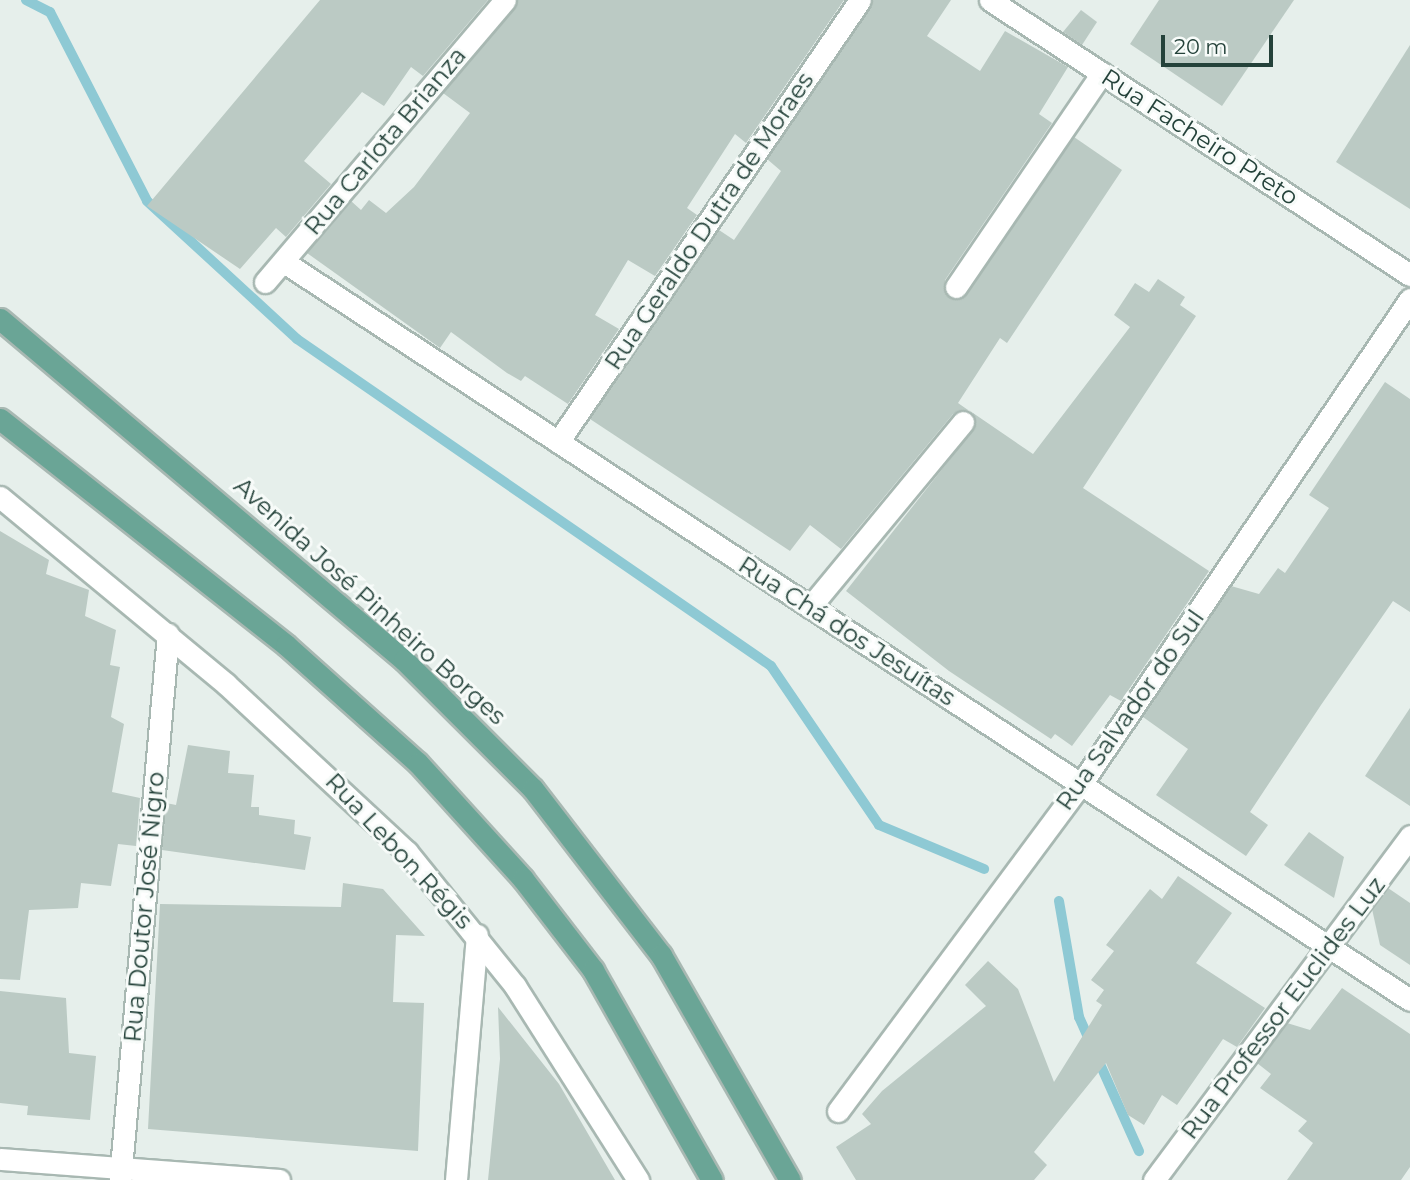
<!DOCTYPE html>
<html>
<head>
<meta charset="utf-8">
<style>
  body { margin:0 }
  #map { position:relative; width:1410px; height:1180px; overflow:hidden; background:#e6efeb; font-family:Montserrat,sans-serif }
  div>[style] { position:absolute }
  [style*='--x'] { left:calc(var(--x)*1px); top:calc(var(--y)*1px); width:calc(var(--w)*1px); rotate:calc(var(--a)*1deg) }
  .stream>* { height:10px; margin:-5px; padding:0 5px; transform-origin:5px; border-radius:5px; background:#8ec9d4 }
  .building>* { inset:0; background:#bbcac4 }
  .roads { filter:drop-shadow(2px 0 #a8b8b2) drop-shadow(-2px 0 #a8b8b2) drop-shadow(0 2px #a8b8b2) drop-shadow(0 -2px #a8b8b2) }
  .minor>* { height:21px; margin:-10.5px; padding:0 10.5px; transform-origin:10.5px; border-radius:10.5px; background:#fff }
  .major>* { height:21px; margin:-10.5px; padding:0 10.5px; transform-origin:10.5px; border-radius:10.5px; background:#6aa596 }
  span { translate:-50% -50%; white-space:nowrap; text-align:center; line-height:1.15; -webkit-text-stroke:6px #f7fbf9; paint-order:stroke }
  .street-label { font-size:24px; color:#24423a }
  .scale { position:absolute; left:1161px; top:35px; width:112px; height:32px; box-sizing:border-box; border:4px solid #24423a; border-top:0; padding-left:9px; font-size:21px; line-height:24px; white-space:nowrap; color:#24423a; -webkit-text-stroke:5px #f7fbf9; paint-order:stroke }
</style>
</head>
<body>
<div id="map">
  <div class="stream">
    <i style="--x:26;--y:0;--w:27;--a:27"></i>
    <i style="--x:50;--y:12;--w:212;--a:62.8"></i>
    <i style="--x:147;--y:201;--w:204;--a:42.6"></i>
    <i style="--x:297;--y:339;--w:576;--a:34.6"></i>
    <i style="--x:771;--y:666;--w:192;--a:55.8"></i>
    <i style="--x:879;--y:825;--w:114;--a:22.7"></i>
    <i style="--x:1059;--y:901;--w:118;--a:80.2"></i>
    <i style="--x:1079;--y:1017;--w:147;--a:65.9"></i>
  </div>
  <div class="building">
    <i style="clip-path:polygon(320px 0,488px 0,423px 76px,411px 67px,384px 106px,362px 92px,304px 161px,331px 184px,286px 237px,276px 228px,240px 269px,147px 206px)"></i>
    <i style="clip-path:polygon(518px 0,844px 0,746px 143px,735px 134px,687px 208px,697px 215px,655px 276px,628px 260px,595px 315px,619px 329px,568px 404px,525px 376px,521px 381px,507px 373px,451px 332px,440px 348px,307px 253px,351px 201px,361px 210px,369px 200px,386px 213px,414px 187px,470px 113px,443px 93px)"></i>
    <i style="clip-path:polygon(873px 0,951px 0,927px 36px,980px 71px,1005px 31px,1068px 67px,1039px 114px,1052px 123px,945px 280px,949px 298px,967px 294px,1074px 137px,1122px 170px,1007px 343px,1000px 338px,958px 403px,968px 410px,953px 414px,841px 549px,810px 525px,790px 551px,590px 419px,719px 230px,734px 240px,781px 171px,767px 159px)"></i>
    <i style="clip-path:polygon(1159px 0,1294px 0,1222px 106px,1130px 44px)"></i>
    <i style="clip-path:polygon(1081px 10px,1097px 22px,1082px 45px,1063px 32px)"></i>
    <i style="clip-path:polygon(1410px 45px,1410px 209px,1336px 162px)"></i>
    <i style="clip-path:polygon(1158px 279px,1185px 297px,1180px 305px,1196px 316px,1083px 488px,1209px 571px,1121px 701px,1110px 695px,1072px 746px,1055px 734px,1051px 739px,949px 671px,846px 591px,973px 430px,973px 413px,1033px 454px,1130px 327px,1114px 315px,1135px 283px,1149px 292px)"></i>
    <i style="clip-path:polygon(1385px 382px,1410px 399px,1410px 612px,1393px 601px,1321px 705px,1250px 812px,1268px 825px,1246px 856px,1156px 795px,1188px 749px,1143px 717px,1231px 586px,1259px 594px,1278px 568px,1285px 573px,1329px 508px,1309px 495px)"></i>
    <i style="clip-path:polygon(0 531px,49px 560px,46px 574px,89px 590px,85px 616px,116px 630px,110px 665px,120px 667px,111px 717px,124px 724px,112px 792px,140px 798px,136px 846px,118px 844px,111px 886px,81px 883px,78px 908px,29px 910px,20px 980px,0 979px)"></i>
    <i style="clip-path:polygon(1410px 708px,1410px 806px,1365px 776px)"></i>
    <i style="clip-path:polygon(188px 745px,230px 751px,228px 773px,254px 775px,251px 807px,259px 807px,259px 815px,295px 820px,294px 834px,311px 837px,305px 870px,162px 850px,166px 803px,176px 805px)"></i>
    <i style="clip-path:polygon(1309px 832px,1344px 857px,1334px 898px,1284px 865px)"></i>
    <i style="clip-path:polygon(1178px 876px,1232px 913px,1196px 963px,1265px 1008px,1237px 1047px,1223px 1039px,1177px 1105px,1162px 1095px,1144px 1125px,1128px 1115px,1106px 1063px,1034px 1152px,1047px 1165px,1034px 1180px,856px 1180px,836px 1147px,871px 1124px,862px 1114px,882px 1091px,986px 1006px,965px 985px,988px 961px,1018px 989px,1054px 1082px,1102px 1005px,1096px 1001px,1104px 990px,1091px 980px,1114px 951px,1106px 945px,1150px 889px,1162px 899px)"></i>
    <i style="clip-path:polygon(343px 883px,383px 889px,425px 936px,396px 935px,393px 1002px,424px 1003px,418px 1151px,148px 1129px,160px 904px,341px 907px)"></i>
    <i style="clip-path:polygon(1388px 888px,1410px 903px,1410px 965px,1380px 945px,1372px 909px)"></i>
    <i style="clip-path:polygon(1342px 988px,1410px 1034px,1410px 1167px,1401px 1180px,1287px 1180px,1313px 1143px,1298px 1131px,1307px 1121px,1260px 1088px,1271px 1074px,1257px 1063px,1287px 1023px,1310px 1030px)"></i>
    <i style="clip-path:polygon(0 991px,66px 998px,69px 1053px,96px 1056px,90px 1120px,27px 1115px,28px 1106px,0 1103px)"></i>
    <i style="clip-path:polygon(498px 1007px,559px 1084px,615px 1180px,488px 1180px,500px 1059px)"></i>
  </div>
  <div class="roads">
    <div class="minor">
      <i style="--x:990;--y:0;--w:502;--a:33.22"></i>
      <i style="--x:284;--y:262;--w:1346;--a:33.24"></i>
      <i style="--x:265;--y:282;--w:370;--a:-49.6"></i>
      <i style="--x:956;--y:287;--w:259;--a:-55.7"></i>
      <i style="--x:558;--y:442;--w:535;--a:-55.66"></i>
      <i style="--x:0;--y:497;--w:293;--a:39.6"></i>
      <i style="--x:226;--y:684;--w:247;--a:42.9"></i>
      <i style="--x:407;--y:852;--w:172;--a:51.1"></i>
      <i style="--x:515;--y:986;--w:230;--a:57.6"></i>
      <i style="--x:810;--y:607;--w:240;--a:-50.4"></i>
      <i style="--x:838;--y:1111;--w:407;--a:-53.4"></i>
      <i style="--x:1081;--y:784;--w:586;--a:-55.85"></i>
      <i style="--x:0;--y:1159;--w:280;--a:4.3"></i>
      <i style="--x:120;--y:1180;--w:548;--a:-84.98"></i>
      <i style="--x:456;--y:1180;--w:246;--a:-85.1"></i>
      <i style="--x:1154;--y:1180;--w:429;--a:-53.3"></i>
    </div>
    <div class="major">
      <i style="--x:0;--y:319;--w:529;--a:40.17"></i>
      <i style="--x:404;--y:660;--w:182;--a:45"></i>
      <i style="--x:533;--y:789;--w:210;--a:52.4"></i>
      <i style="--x:661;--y:955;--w:259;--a:60.2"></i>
      <i style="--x:0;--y:419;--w:365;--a:38.3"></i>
      <i style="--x:286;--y:645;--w:177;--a:41.8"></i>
      <i style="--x:418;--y:763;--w:156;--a:47.8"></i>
      <i style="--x:523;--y:879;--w:115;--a:52.4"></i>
      <i style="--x:593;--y:970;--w:241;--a:60.5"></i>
    </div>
  </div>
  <div class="street-label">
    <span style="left:1200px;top:137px;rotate:33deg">Rua Facheiro Preto</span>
    <span style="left:385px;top:141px;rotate:-50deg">Rua Carlota Brianza</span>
    <span style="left:709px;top:221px;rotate:-56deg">Rua Geraldo Dutra de Moraes</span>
    <span style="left:370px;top:601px;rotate:42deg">Avenida José Pinheiro Borges</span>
    <span style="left:847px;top:631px;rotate:33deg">Rua Chá dos Jesuítas</span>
    <span style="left:1130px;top:710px;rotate:-55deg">Rua Salvador do Sul</span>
    <span style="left:399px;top:851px;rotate:47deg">Rua Lebon Régis</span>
    <span style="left:144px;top:907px;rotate:-85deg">Rua Doutor José Nigro</span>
    <span style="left:1283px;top:1008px;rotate:-53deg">Rua Professor Euclides Luz</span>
  </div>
  <div class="scale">20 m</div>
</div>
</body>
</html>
